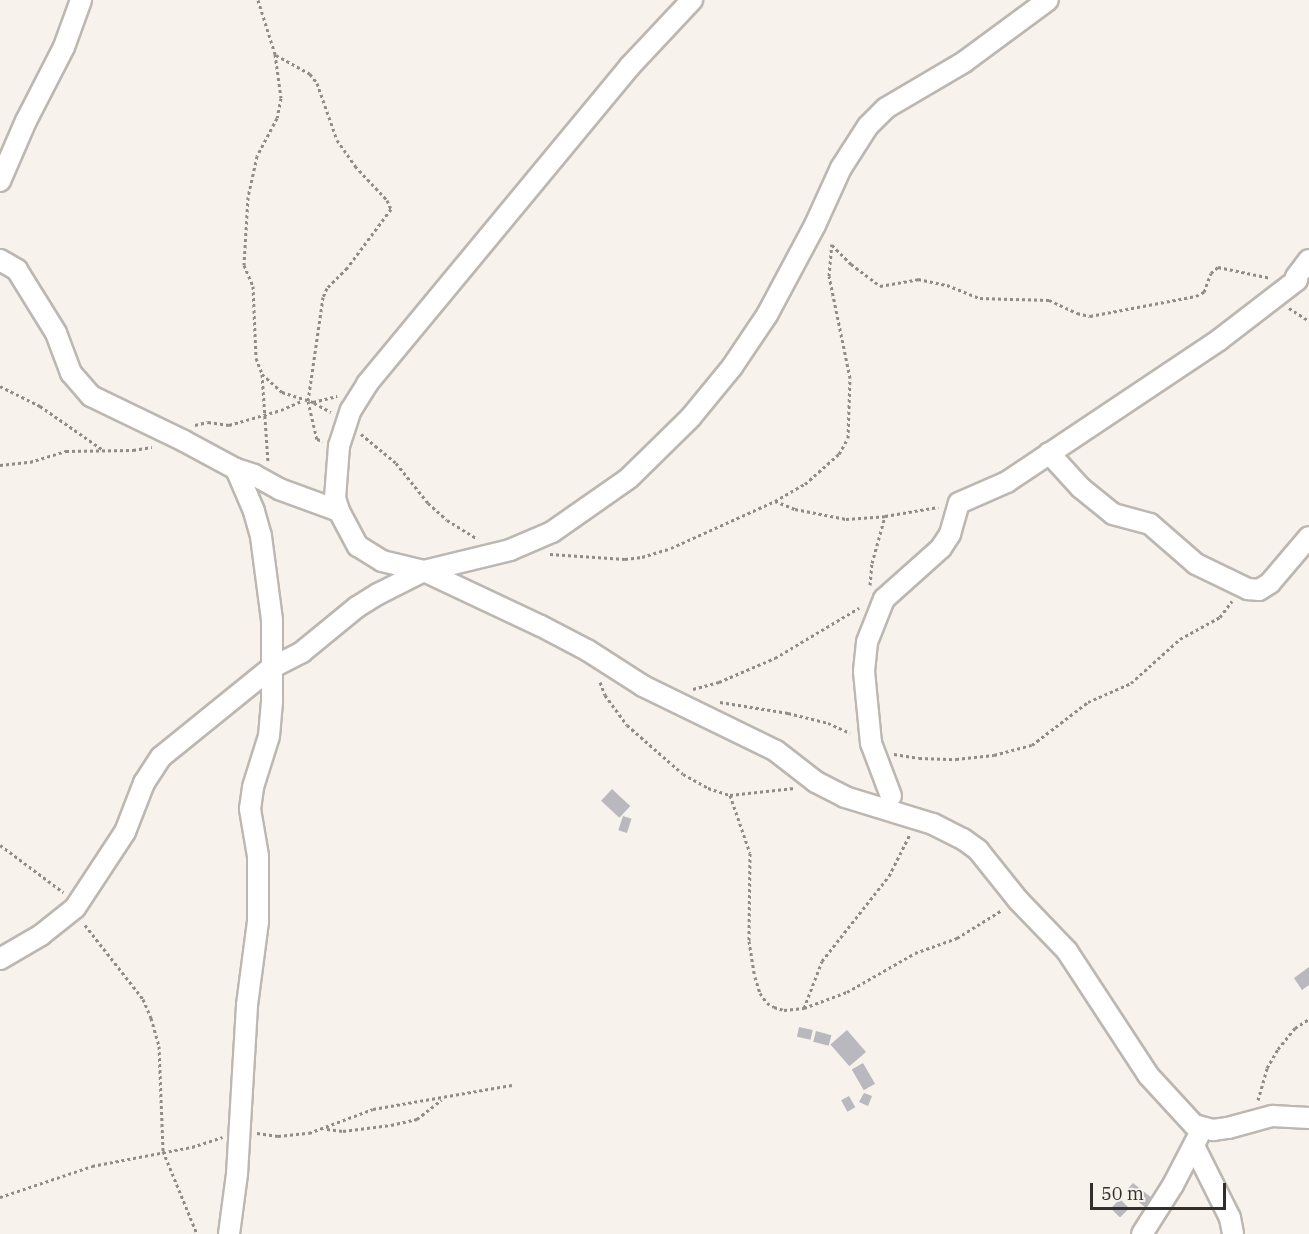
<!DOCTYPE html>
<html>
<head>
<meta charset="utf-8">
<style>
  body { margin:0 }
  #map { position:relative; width:1309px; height:1234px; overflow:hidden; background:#f8f2ec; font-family:"IBM Plex Serif",serif }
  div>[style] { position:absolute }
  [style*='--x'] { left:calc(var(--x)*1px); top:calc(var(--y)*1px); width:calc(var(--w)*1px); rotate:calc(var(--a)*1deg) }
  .building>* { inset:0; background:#b9b8be; transform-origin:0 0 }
  .path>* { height:3px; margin-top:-1.5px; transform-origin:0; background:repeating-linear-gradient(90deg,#908c88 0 3px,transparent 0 6px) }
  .roads { filter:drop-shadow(2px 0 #bdb7b2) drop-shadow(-2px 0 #bdb7b2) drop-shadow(0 2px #bdb7b2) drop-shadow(0 -2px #bdb7b2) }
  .minor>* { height:20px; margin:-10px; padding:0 10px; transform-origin:10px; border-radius:10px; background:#fff }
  span { translate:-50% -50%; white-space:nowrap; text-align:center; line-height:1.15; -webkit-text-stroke:4.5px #f8f2ec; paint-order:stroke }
  .scale { position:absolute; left:1090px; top:1183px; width:136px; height:27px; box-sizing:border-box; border:3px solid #312e2c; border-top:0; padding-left:8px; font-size:18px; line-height:21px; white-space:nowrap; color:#312e2c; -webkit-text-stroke:4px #f8f2ec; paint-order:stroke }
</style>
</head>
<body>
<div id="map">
  <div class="building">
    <i style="left:612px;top:789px;width:25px;height:16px;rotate:43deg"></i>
    <i style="left:623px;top:816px;width:9px;height:15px;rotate:18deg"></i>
    <i style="clip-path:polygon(1309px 967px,1309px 985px,1302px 990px,1294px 978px)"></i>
    <i style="left:799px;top:1027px;width:14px;height:10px;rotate:12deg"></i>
    <i style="left:847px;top:1030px;width:29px;height:22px;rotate:49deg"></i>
    <i style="left:816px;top:1031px;width:16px;height:11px;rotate:15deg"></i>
    <i style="left:863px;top:1063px;width:24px;height:13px;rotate:60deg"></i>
    <i style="clip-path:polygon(864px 1093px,872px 1096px,868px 1106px,859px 1102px)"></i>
    <i style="left:849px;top:1096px;width:13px;height:9px;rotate:61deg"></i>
    <i style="clip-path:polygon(1133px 1183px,1157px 1202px,1148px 1210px,1126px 1191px)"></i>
    <i style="left:1120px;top:1199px;width:13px;height:13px;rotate:45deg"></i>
  </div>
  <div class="path">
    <i style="--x:258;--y:0;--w:57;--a:72.5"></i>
    <i style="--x:275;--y:54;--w:44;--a:82.2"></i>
    <i style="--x:281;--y:98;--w:20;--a:101"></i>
    <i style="--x:277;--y:118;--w:43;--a:117.8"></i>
    <i style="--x:257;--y:156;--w:42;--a:102.4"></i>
    <i style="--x:248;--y:197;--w:68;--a:93.4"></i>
    <i style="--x:244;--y:265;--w:23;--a:67"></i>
    <i style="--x:253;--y:286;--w:72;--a:87.6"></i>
    <i style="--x:256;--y:358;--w:17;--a:69"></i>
    <i style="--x:262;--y:374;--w:27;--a:42"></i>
    <i style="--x:282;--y:392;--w:33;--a:18"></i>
    <i style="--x:313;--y:402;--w:25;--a:-14"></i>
    <i style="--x:276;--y:55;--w:39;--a:29"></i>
    <i style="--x:310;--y:74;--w:11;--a:52"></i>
    <i style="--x:317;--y:83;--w:60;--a:70.7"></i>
    <i style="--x:337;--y:140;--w:32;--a:55"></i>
    <i style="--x:355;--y:166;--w:47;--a:46.7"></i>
    <i style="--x:387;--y:200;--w:10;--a:66"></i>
    <i style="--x:391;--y:209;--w:74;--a:126.7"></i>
    <i style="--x:347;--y:268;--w:28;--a:135"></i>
    <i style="--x:327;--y:288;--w:10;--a:114"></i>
    <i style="--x:323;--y:297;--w:105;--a:98.2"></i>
    <i style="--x:308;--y:401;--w:39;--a:77"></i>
    <i style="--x:317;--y:439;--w:6;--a:18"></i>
    <i style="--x:832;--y:245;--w:27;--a:45"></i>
    <i style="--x:851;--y:264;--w:36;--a:37"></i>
    <i style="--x:880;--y:286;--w:39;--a:-10"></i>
    <i style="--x:918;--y:279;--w:30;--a:12"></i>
    <i style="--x:947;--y:285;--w:35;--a:22"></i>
    <i style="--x:980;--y:298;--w:69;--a:1.7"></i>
    <i style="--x:1049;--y:300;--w:31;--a:25"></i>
    <i style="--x:1077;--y:313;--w:13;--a:13"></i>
    <i style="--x:1090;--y:316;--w:108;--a:-10.7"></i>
    <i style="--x:1196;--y:296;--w:9;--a:-27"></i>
    <i style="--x:1204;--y:292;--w:20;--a:-70"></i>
    <i style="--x:1211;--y:273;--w:9;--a:-41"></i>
    <i style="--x:1218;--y:267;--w:54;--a:11.7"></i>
    <i style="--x:1289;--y:308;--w:24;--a:33"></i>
    <i style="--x:262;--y:374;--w:89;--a:86.1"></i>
    <i style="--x:0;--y:386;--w:45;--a:26.6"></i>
    <i style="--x:40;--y:406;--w:77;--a:34.9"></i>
    <i style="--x:314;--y:403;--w:19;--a:28"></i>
    <i style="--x:195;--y:425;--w:13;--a:-13"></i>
    <i style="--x:208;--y:422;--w:21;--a:8"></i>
    <i style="--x:229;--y:425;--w:54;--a:-16.1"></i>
    <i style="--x:281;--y:410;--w:22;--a:-24"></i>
    <i style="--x:361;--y:434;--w:45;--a:39.6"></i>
    <i style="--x:396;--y:463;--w:51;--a:51.3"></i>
    <i style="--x:428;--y:503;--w:25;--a:42"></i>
    <i style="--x:447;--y:520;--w:36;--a:32"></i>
    <i style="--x:0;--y:465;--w:30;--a:-6"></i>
    <i style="--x:30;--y:462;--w:38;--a:-17"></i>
    <i style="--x:66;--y:451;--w:67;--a:-0.9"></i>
    <i style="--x:133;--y:450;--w:19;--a:-9"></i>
    <i style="--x:775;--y:501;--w:22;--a:22"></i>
    <i style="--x:795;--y:509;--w:52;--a:11.1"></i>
    <i style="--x:846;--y:519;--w:39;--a:-4"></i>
    <i style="--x:885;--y:516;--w:54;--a:-9.6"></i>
    <i style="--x:550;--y:554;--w:75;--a:3.8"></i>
    <i style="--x:625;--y:559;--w:17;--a:-7"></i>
    <i style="--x:642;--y:557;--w:30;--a:-17"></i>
    <i style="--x:671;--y:548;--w:114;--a:-24.3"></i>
    <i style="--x:775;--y:501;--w:34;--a:-30"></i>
    <i style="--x:805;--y:484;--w:45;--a:-41.4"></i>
    <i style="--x:839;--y:454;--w:18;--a:-61"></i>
    <i style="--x:848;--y:438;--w:60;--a:-88.1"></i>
    <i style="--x:850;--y:378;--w:104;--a:-101.6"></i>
    <i style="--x:829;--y:276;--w:32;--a:-85"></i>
    <i style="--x:870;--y:585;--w:22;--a:-85"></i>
    <i style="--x:872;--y:563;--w:49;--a:-74.5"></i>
    <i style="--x:600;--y:682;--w:14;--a:69"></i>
    <i style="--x:605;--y:695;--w:37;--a:54"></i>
    <i style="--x:627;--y:725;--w:74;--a:41.2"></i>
    <i style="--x:683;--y:774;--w:29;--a:29"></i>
    <i style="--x:708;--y:788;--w:23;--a:18"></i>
    <i style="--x:730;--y:795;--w:65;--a:-6.1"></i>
    <i style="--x:693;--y:689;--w:27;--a:-15"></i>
    <i style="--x:719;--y:682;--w:61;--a:-23.2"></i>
    <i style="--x:775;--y:658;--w:98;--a:-30.8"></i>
    <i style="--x:720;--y:702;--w:69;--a:9.2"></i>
    <i style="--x:788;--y:713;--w:41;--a:14"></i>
    <i style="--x:828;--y:723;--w:24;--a:24"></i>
    <i style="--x:894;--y:754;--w:25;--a:9"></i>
    <i style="--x:919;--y:758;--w:37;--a:2"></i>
    <i style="--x:956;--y:759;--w:38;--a:-6"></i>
    <i style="--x:994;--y:755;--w:39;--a:-15"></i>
    <i style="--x:1032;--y:745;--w:71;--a:-37.5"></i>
    <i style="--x:1088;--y:702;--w:47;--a:-23.8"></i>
    <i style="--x:1131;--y:683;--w:66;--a:-41.9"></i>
    <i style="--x:1180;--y:639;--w:46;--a:-28.8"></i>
    <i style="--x:1220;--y:617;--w:20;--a:-53"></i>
    <i style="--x:730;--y:795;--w:61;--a:71"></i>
    <i style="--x:750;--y:853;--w:88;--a:90.7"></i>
    <i style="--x:749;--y:941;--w:36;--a:81"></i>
    <i style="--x:755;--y:977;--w:17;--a:73"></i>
    <i style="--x:760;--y:993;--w:12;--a:55"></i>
    <i style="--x:767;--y:1003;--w:8;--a:30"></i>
    <i style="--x:774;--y:1007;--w:10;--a:17"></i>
    <i style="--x:784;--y:1010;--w:20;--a:-6"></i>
    <i style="--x:804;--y:1008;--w:46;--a:-20.4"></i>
    <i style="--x:847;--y:992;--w:78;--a:-29.8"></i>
    <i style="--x:915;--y:953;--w:45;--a:-19.7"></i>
    <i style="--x:957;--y:938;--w:53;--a:-31.9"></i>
    <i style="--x:0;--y:845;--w:79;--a:36.7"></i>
    <i style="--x:85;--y:925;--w:94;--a:51.9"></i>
    <i style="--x:143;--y:999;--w:21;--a:67"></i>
    <i style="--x:151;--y:1018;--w:29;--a:74"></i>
    <i style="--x:159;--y:1046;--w:105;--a:87.8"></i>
    <i style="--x:163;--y:1151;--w:90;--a:67.7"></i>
    <i style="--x:804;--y:1008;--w:50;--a:-69"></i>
    <i style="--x:822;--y:961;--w:108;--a:-51.8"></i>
    <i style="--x:889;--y:876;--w:47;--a:-63.4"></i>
    <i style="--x:1258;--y:1100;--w:33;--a:-74"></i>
    <i style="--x:1267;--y:1068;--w:22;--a:-60"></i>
    <i style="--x:1278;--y:1049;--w:27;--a:-51"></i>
    <i style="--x:1295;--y:1028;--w:17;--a:-33"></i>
    <i style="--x:327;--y:1129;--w:16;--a:7"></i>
    <i style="--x:343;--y:1131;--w:48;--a:-7.1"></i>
    <i style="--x:391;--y:1125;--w:27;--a:-13"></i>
    <i style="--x:417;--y:1119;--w:31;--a:-38"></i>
    <i style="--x:257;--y:1133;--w:21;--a:8"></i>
    <i style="--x:278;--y:1136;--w:31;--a:-6"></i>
    <i style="--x:309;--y:1133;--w:68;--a:-20.6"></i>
    <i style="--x:373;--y:1109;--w:141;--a:-9.8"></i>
    <i style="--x:0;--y:1197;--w:97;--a:-18.6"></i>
    <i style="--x:92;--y:1166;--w:102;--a:-10.8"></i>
    <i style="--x:192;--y:1147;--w:32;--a:-18"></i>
  </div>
  <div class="roads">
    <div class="minor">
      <i style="--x:0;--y:181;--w:65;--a:-66.6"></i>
      <i style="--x:26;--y:121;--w:83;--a:-62.8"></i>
      <i style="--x:64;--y:47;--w:50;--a:-70.1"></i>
      <i style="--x:0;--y:260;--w:20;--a:30"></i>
      <i style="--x:17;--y:270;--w:74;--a:58.2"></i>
      <i style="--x:56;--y:333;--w:43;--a:69.4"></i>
      <i style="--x:71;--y:373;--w:30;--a:49"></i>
      <i style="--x:91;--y:396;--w:103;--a:25.8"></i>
      <i style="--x:184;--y:441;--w:59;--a:28.3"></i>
      <i style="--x:236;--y:469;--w:19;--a:18"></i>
      <i style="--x:254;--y:475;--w:29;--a:29"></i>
      <i style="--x:279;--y:489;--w:64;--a:20.1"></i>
      <i style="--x:339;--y:511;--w:40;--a:62"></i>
      <i style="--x:358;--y:546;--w:28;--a:32"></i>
      <i style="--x:382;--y:561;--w:43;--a:13.4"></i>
      <i style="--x:424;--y:571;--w:129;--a:25.2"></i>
      <i style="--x:541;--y:626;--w:52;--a:27.6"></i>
      <i style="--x:587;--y:650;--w:67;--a:32.7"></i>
      <i style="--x:643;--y:686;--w:148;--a:26"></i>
      <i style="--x:776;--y:751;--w:51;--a:37.8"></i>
      <i style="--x:816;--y:782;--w:33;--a:27"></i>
      <i style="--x:845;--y:797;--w:92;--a:17.1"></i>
      <i style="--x:933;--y:824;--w:34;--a:27"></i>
      <i style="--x:963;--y:839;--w:19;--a:36"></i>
      <i style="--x:978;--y:850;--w:64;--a:51.3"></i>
      <i style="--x:1018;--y:900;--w:71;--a:46.1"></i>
      <i style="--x:1067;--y:951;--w:148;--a:56.8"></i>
      <i style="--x:1148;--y:1075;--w:68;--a:47.4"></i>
      <i style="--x:1194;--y:1125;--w:20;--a:15"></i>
      <i style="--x:1213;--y:1130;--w:15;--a:-8"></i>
      <i style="--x:1228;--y:1128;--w:46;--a:-15.3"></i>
      <i style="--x:1272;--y:1116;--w:37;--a:3"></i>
      <i style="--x:1049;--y:453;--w:47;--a:47.6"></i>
      <i style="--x:1081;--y:488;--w:41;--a:39.1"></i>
      <i style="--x:1113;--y:514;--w:38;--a:15"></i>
      <i style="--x:1150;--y:524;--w:61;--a:41"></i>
      <i style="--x:1196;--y:564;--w:58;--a:25.7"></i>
      <i style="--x:1248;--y:589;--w:11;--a:5"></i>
      <i style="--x:1259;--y:590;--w:13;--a:-32"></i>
      <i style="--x:1270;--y:583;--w:60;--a:-49.7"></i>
      <i style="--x:339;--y:511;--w:14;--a:-107"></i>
      <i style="--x:335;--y:498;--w:52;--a:-85.6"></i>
      <i style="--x:339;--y:446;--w:38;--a:-72"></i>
      <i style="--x:351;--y:410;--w:31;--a:-58"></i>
      <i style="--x:367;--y:384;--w:413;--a:-50.4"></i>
      <i style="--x:630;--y:66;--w:91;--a:-46.8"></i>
      <i style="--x:891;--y:796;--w:57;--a:-110.7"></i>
      <i style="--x:871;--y:743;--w:72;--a:-95.6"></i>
      <i style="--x:864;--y:671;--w:29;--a:-84"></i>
      <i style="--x:867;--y:642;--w:46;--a:-68.4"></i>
      <i style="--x:884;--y:599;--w:76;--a:-41.8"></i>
      <i style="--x:941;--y:548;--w:17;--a:-57"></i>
      <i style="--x:950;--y:534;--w:32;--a:-74"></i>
      <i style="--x:959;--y:503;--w:52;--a:-23.6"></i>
      <i style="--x:1007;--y:482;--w:255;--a:-33.8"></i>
      <i style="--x:1219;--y:340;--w:98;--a:-37.6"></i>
      <i style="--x:1297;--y:280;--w:3;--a:-108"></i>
      <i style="--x:1296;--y:277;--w:21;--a:-53"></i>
      <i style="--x:0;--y:959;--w:48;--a:-30.3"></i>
      <i style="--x:41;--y:935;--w:43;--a:-38.5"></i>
      <i style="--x:75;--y:908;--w:91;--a:-56.7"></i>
      <i style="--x:125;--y:832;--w:53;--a:-68.8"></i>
      <i style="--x:144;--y:783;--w:31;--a:-57"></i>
      <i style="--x:161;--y:757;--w:141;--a:-39"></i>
      <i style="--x:271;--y:668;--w:35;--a:-27"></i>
      <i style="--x:302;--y:652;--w:71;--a:-39.3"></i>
      <i style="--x:357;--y:607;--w:25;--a:-32"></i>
      <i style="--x:378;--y:594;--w:51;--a:-26.6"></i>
      <i style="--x:424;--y:571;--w:89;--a:-13.7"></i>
      <i style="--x:510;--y:550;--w:46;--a:-23.2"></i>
      <i style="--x:552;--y:532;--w:94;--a:-35"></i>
      <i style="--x:629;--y:478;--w:87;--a:-44.5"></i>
      <i style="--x:691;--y:417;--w:65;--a:-50.6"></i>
      <i style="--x:732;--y:367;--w:63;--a:-56.1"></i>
      <i style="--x:767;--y:315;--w:102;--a:-61.9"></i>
      <i style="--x:815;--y:225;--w:63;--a:-65.5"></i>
      <i style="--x:841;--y:168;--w:50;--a:-57.3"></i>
      <i style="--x:868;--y:126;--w:25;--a:-45"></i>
      <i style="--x:886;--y:108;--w:91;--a:-30.5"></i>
      <i style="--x:964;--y:62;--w:104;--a:-36.4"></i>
      <i style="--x:1195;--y:1148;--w:78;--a:63.4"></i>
      <i style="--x:1230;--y:1218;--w:16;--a:79"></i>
      <i style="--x:229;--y:1234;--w:61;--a:-82.4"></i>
      <i style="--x:237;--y:1174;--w:169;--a:-86.6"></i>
      <i style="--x:247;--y:1005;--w:85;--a:-82.5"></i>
      <i style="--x:258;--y:921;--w:65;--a:-90"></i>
      <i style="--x:258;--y:856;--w:48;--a:-99.7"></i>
      <i style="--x:250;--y:809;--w:22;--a:-82"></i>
      <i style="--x:253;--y:787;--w:53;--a:-72.6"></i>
      <i style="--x:269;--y:736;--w:36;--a:-85"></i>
      <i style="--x:272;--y:700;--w:80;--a:-90"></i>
      <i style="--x:272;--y:620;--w:85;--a:-97.5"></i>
      <i style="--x:261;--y:536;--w:26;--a:-106"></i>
      <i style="--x:254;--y:511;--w:46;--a:-113.2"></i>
      <i style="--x:1142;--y:1234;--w:58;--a:-57.7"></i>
      <i style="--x:1173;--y:1185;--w:63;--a:-62.6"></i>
    </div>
  </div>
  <div class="scale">50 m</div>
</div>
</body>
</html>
